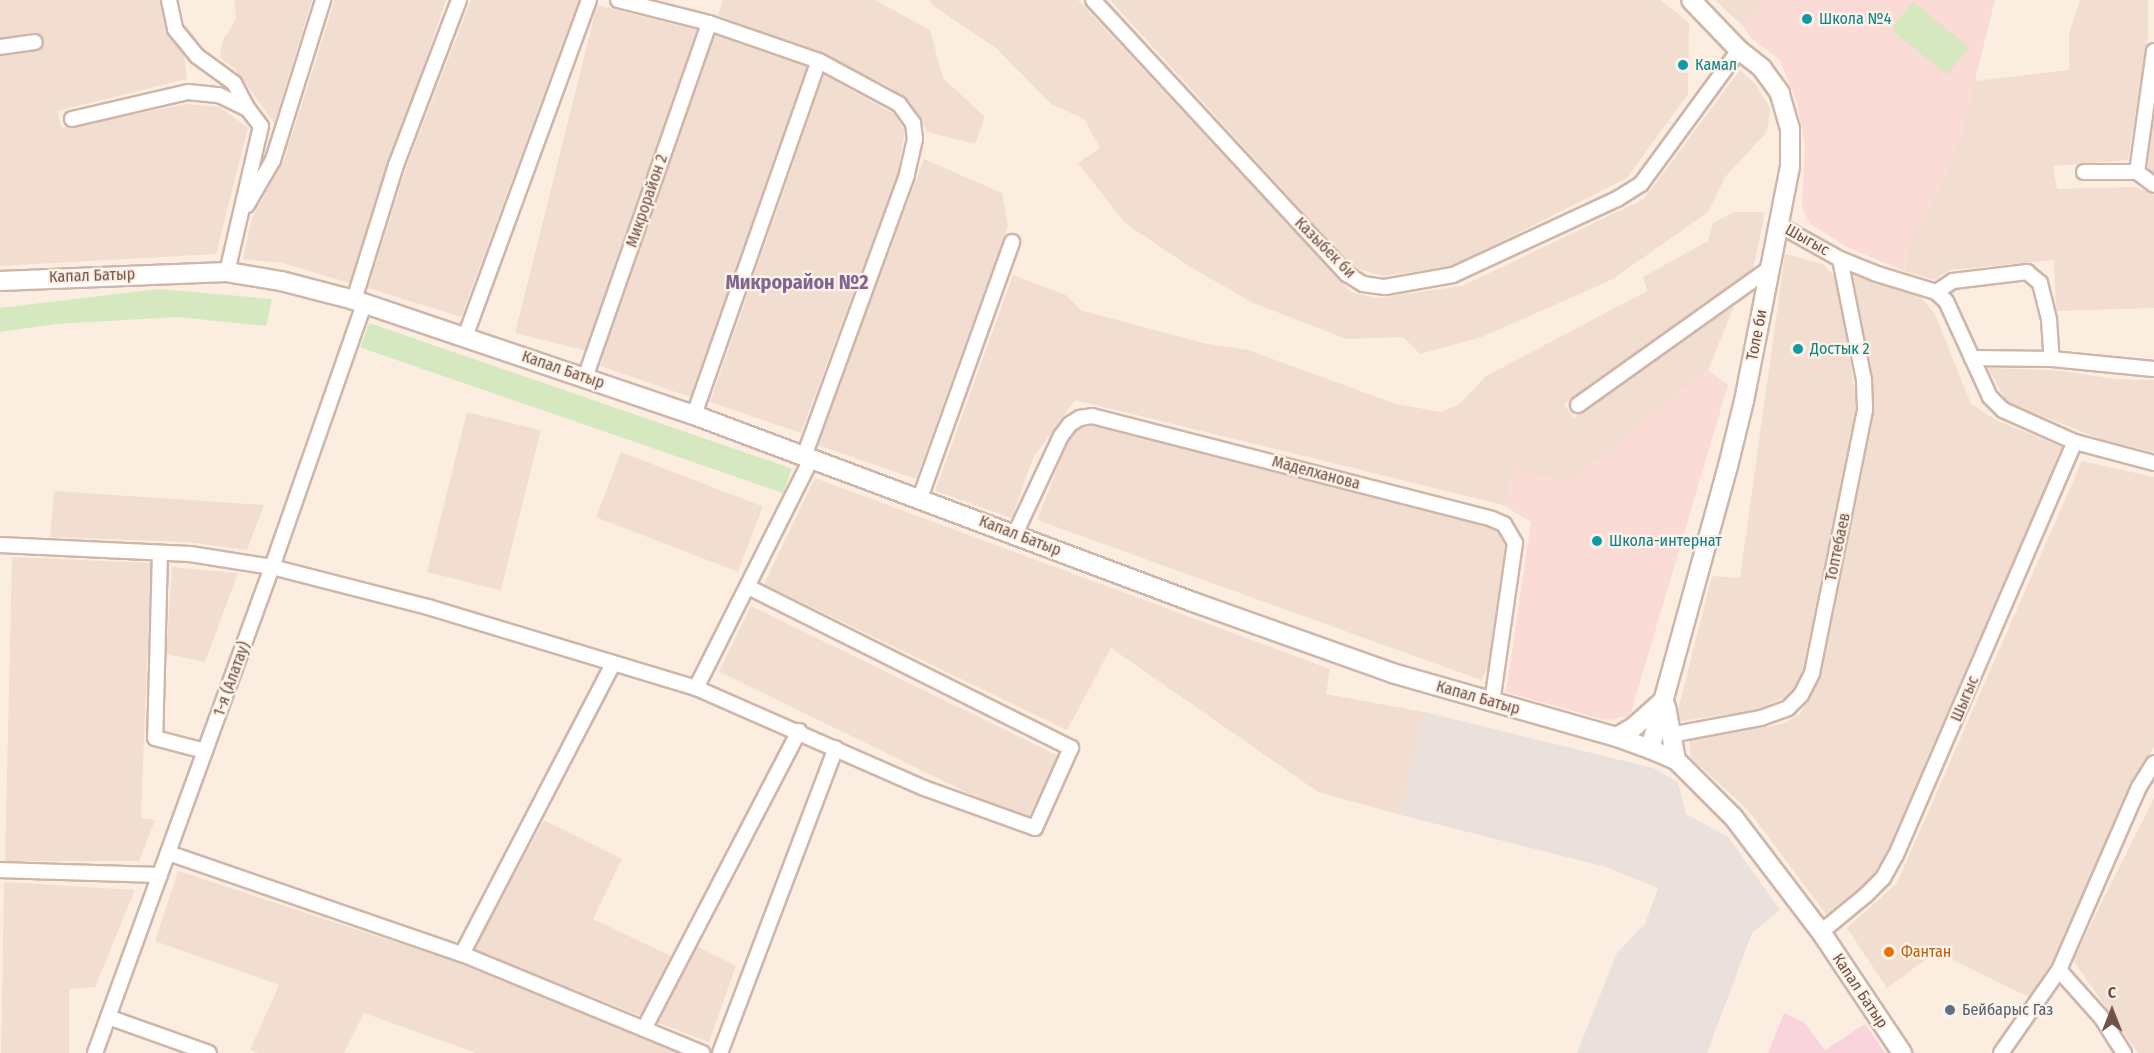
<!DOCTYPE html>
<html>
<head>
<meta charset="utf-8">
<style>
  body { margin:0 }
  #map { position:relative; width:2154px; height:1053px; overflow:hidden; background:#fbeee1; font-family:"Fira Sans Condensed",sans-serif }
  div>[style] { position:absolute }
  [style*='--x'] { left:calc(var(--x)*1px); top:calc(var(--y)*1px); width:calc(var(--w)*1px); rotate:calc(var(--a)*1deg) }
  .residential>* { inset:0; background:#f2ded0; transform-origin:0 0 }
  .commercial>* { inset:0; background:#fbdbd5 }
  .industrial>* { inset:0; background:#eae1dc }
  .medical>* { inset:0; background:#f9d4dd }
  .green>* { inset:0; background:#d5e8c0; transform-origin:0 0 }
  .roads { filter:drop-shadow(2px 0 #ceb6ab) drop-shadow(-2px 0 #ceb6ab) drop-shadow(0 2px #ceb6ab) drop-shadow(0 -2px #ceb6ab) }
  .minor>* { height:14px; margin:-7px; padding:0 7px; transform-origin:7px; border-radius:7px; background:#fff }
  .secondary>* { height:18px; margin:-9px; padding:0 9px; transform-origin:9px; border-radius:9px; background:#fff }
  .dots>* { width:16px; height:16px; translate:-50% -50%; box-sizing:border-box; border:3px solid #fef2e6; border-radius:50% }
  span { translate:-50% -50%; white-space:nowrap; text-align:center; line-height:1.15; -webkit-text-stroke:4.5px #fef2e6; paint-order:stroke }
  .culture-label { font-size:16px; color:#0d838f }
  .left { translate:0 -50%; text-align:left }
  .street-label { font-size:16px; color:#715249 }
  .food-label { font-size:16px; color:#c56008 }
  .service-label { font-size:16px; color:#4e5e75 }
  .quarter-label { font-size:20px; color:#7e6594; font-weight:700 }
  .north { position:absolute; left:2082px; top:981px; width:60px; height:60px; -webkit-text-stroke:4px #fef2e6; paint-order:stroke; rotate:0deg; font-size:16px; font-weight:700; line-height:24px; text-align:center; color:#715249 }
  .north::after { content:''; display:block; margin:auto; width:21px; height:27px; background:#715249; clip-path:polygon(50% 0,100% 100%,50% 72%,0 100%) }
</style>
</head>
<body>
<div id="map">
  <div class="residential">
    <i style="clip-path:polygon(0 0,159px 0,170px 38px,184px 55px,187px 79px,57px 111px,62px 128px,187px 104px,220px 107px,248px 128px,216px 254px,0 266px)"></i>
    <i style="clip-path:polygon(234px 0,312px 0,274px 123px,235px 69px,220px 57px,222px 42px,236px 19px)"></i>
    <i style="clip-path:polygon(335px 0,446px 0,350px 283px,282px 263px,243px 259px,252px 218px,284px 160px)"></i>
    <i style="clip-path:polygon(471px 0,579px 0,461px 317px,368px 288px,407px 165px)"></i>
    <i style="clip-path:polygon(723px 0,875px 0,930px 30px,943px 78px,985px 117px,975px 144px,927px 132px,910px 103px,889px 86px,718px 15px)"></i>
    <i style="clip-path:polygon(929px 0,1078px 0,1351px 292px,1376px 298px,1462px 286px,1644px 199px,1740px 70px,1757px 86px,1770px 108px,1767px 132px,1725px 177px,1708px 212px,1613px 279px,1482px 337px,1420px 354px,1403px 337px,1347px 339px,1253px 303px,1187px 265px,1125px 223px,1078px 163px,1100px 148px,1084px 119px,1051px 104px,997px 49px,935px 7px)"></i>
    <i style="clip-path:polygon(1110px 0,1661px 0,1689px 23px,1688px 94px,1627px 178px,1453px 266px,1383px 276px,1354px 268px)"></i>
    <i style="clip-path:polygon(1715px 0,1764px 0,1743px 26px)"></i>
    <i style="clip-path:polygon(2080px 0,2148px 0,2148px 36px,2128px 160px,2053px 166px,2057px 189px,2136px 187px,2154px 195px,2154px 308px,2056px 311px,2054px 260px,1950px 270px,1934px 280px,1904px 271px,1911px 238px,1944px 180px,1963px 129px,1975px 81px,2069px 70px,2069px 33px)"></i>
    <i style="left:597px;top:5px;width:103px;height:338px;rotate:14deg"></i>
    <i style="left:714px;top:35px;width:99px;height:350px;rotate:19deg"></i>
    <i style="clip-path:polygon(824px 75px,894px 114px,905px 131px,897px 176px,801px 433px,710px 402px)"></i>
    <i style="clip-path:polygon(2154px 112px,2154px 175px,2146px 165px)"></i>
    <i style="clip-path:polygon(924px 159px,1002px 193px,1008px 226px,916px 479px,817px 445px)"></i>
    <i style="clip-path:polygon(1734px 212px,1765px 212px,1753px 269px,1564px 404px,1573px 418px,1734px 306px,1708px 370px,1569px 483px,1515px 470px,1503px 505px,1075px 400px,1033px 458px,1012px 518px,935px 491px,1013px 275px,1066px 295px,1080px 310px,1203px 343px,1248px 350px,1396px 404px,1441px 412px,1459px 404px,1486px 376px,1647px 291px,1643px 277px,1708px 241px,1713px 223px)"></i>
    <i style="clip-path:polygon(1785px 254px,1823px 264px,1838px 280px,1855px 393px,1855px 421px,1803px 678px,1785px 697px,1758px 710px,1675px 722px,1712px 576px,1740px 578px)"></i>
    <i style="clip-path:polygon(1853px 275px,1919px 295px,1935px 314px,1971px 404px,1996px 420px,2064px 448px,1886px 857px,1869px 881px,1826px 914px,1747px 809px,1691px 758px,1689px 739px,1783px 724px,1800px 714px,1816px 687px,1872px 408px,1869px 364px)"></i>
    <i style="clip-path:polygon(1988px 368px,2054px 370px,2115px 379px,2154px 380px,2154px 452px,2103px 440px,2007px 402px)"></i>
    <i style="left:467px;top:412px;width:76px;height:165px;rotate:14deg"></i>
    <i style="clip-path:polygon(1082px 425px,1100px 425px,1492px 526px,1502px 534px,1507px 548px,1493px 658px,1481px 680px,1037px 520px,1073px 428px)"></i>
    <i style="left:621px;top:452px;width:152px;height:70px;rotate:21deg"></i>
    <i style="clip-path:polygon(2082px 461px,2154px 477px,2154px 747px,2128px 791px,2055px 957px,2029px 997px,1936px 952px,1887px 988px,1847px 928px,1897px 883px)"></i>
    <i style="clip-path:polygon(815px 478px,1330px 669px,1326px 694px,1424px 712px,1401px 815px,1318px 792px,1111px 648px,1067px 730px,764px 584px)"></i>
    <i style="clip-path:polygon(54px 491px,264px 505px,247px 550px,186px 542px,50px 537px)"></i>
    <i style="clip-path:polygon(12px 557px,151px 563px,141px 818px,155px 820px,139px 861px,5px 861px)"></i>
    <i style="clip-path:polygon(172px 567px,238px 573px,205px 662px,166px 654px)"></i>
    <i style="left:751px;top:606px;width:342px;height:73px;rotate:26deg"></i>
    <i style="clip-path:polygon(2154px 798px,2154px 1053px,2138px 1053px,2073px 960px)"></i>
    <i style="clip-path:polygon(544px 820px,622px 859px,593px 919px,671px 956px,641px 1016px,474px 950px)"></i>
    <i style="clip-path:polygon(178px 871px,456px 962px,678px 1053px,476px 1053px,364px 1013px,344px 1053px,258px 1053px,250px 1050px,279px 985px,155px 941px)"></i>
    <i style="clip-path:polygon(4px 882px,135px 890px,95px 987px,69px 989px,69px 1053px,1px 1053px)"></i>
    <i style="clip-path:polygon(696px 946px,736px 966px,709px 1042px,658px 1023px)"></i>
  </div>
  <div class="commercial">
    <i style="clip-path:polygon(1764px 0,1995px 0,1963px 129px,1944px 180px,1911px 238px,1904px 271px,1849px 248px,1810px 224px,1802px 207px,1805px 143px,1797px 103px,1780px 60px,1750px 37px,1743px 26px)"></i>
    <i style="clip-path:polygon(1708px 370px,1728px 385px,1630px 716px,1605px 720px,1506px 692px,1531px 522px,1503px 505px,1515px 470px,1569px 483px)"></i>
  </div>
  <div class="industrial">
    <i style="clip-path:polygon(1424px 712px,1653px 768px,1678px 782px,1686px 814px,1728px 837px,1780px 910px,1752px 933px,1707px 1053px,1577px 1053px,1617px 953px,1645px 924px,1658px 888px,1606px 867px,1401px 815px)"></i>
  </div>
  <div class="medical">
    <i style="clip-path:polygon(1784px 1013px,1804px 1022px,1825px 1050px,1865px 1024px,1885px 1053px,1768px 1053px)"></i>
  </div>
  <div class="green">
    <i style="left:1913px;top:2px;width:72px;height:35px;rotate:39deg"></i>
    <i style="clip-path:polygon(159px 289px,272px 299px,266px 326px,178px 317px,56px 324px,0 332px,0 308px)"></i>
    <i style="left:369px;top:323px;width:447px;height:26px;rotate:19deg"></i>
  </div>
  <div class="roads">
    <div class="minor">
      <i style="--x:169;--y:0;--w:30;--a:78"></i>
      <i style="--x:175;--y:29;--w:35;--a:51"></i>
      <i style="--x:197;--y:56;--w:46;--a:36.1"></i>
      <i style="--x:234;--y:83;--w:30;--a:62"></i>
      <i style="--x:618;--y:0;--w:94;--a:14.2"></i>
      <i style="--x:709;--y:23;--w:116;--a:19.1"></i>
      <i style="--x:819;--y:61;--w:91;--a:28.3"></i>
      <i style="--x:899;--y:104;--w:24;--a:54"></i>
      <i style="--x:913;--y:123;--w:16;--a:83"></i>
      <i style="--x:915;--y:139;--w:37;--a:103"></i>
      <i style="--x:907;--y:175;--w:299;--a:110.1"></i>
      <i style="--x:1093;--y:0;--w:374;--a:47.2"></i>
      <i style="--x:1347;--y:274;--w:19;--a:32"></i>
      <i style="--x:1363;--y:284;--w:22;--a:8"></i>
      <i style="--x:1385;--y:287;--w:69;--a:-10"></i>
      <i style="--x:1453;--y:275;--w:181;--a:-24.9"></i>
      <i style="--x:1617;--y:199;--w:28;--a:-32"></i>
      <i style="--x:1641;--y:184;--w:166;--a:-53.8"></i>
      <i style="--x:0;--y:47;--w:35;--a:-8"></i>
      <i style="--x:72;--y:119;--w:119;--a:-13.1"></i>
      <i style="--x:188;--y:92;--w:31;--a:6"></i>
      <i style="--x:219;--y:95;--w:32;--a:26"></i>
      <i style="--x:248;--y:109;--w:21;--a:53"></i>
      <i style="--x:261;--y:126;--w:150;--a:103.1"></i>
      <i style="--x:2084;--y:172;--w:53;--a:0"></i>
      <i style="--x:2137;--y:172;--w:21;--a:37"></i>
      <i style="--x:2137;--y:172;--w:122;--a:-82"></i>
      <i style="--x:247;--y:205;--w:52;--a:-60"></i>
      <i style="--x:273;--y:160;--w:168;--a:-72.6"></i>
      <i style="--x:1779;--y:225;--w:70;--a:29.1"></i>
      <i style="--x:1840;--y:259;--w:37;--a:22"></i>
      <i style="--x:1874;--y:273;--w:65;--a:17"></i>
      <i style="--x:1936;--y:292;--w:13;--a:42"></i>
      <i style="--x:1946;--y:301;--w:106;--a:65.4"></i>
      <i style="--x:1990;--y:397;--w:18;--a:45"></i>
      <i style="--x:2003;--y:410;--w:79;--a:24"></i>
      <i style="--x:2075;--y:442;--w:82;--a:14.9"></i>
      <i style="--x:1936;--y:292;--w:20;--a:-33"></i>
      <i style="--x:1953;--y:281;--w:75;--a:-6.9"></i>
      <i style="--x:2027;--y:272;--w:17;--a:40"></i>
      <i style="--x:2040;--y:283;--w:38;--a:76"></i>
      <i style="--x:2049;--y:320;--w:39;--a:86"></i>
      <i style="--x:354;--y:300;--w:141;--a:-72.7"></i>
      <i style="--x:396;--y:165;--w:177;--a:-69.1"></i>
      <i style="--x:465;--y:337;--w:359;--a:-69.8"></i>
      <i style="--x:1972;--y:358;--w:80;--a:0.7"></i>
      <i style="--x:2052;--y:359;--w:102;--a:5.6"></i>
      <i style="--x:585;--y:378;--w:376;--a:-70.7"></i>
      <i style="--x:1578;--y:405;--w:236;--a:-35.5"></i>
      <i style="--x:694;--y:415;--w:375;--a:-70.6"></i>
      <i style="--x:920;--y:498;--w:272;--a:-70.2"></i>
      <i style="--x:1015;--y:534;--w:108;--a:-64.9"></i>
      <i style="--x:1061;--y:436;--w:15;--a:-53"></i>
      <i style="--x:1070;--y:424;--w:12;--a:-31"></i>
      <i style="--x:1080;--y:418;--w:12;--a:-9"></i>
      <i style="--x:1092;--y:416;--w:413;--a:14.4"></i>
      <i style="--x:1492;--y:519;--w:13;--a:23"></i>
      <i style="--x:1504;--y:524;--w:22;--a:60"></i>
      <i style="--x:1515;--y:543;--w:162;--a:98.2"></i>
      <i style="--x:0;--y:545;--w:190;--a:2.7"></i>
      <i style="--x:190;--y:554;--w:83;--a:9"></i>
      <i style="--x:272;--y:567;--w:161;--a:14.4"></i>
      <i style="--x:428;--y:607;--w:280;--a:16.8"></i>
      <i style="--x:696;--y:688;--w:249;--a:23.7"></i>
      <i style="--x:924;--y:788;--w:118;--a:19.8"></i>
      <i style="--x:1035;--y:828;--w:88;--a:-65.8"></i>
      <i style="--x:1071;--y:748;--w:361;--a:-153.5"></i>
      <i style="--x:160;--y:553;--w:185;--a:91.5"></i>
      <i style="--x:155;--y:738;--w:52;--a:14.6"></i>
      <i style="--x:696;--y:688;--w:256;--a:-63.3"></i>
      <i style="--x:1670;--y:735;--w:93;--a:-10.6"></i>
      <i style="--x:1761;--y:718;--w:29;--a:-20"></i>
      <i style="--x:1788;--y:708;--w:18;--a:-45"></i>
      <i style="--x:1801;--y:695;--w:25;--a:-63"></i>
      <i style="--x:1812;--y:673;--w:269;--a:-78.6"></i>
      <i style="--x:1865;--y:409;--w:29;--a:-92"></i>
      <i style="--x:1864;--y:380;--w:123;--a:-101.2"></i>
      <i style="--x:168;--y:853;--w:311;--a:19"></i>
      <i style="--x:462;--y:954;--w:260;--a:22.4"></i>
      <i style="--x:0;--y:870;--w:160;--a:1.8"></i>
      <i style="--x:1821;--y:932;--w:58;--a:-39.4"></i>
      <i style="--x:1866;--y:895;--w:24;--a:-45"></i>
      <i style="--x:1883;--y:878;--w:26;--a:-61"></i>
      <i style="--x:1896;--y:855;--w:450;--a:-66.6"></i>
      <i style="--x:462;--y:954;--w:327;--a:-62.5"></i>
      <i style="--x:2059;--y:970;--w:63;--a:48.2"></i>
      <i style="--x:2101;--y:1017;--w:43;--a:57.4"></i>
      <i style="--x:108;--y:1017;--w:107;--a:19.6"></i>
      <i style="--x:644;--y:1029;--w:336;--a:-62.5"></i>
      <i style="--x:95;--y:1053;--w:517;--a:-69.99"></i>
      <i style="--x:272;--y:567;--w:279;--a:-70.7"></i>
      <i style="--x:720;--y:1053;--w:326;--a:-69.2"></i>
      <i style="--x:2001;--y:1053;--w:101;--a:-55.1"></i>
      <i style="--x:2059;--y:970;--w:200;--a:-66.4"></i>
      <i style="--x:2139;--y:787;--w:28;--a:-58"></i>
    </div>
    <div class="secondary">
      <i style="--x:0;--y:281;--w:227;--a:-2.3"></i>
      <i style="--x:227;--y:272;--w:55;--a:9.5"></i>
      <i style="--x:281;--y:281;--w:75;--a:14.6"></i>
      <i style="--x:354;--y:300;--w:359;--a:18.7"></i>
      <i style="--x:694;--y:415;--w:533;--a:20.54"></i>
      <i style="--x:1193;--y:602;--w:211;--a:19.6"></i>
      <i style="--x:1392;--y:673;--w:234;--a:15.9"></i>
      <i style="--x:1617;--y:737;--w:35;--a:20"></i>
      <i style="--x:1650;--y:749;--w:28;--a:23"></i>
      <i style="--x:1676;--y:760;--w:82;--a:45"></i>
      <i style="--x:1734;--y:818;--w:143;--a:52.7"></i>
      <i style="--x:1821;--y:932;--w:146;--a:56.2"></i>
      <i style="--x:1666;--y:707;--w:54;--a:79.3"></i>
      <i style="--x:1617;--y:737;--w:21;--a:-31"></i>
      <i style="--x:1635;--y:726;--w:39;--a:-42"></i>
      <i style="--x:1650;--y:749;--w:294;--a:-74.6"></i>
      <i style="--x:1728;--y:466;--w:67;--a:-76.2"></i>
      <i style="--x:1744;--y:401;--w:239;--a:-78.9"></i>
      <i style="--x:1790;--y:166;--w:37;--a:-90"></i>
      <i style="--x:1790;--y:129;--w:37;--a:-106"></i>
      <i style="--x:1780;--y:93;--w:31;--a:-126"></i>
      <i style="--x:1762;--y:68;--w:29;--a:-142"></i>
      <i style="--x:1739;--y:50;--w:69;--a:-133.8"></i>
    </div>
  </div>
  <div class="dots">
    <i style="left:1807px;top:19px;background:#0f9aa8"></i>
    <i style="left:1683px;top:65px;background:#0f9aa8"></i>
    <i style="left:1798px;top:349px;background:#0f9aa8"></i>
    <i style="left:1597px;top:541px;background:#0f9aa8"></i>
    <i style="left:1889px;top:952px;background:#e8710a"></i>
    <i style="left:1950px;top:1010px;background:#5c6f8a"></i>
  </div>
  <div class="culture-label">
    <span class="left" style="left:1819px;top:19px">Школа №4</span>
    <span class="left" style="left:1695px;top:65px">Камал</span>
    <span class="left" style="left:1810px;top:349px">Достык 2</span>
    <span class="left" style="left:1609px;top:541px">Школа-интернат</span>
  </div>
  <div class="street-label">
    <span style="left:647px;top:201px;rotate:-71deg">Микрорайон 2</span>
    <span style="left:1807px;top:240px;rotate:29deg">Шыгыс</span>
    <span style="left:1325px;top:248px;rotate:45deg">Казыбек би</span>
    <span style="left:92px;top:276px;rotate:-2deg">Капал Батыр</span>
    <span style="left:1757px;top:335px;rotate:-79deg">Толе би</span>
    <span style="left:563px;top:370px;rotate:19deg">Капал Батыр</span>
    <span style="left:1316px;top:473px;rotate:15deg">Маделханова</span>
    <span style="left:1020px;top:536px;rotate:21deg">Капал Батыр</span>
    <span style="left:1838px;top:547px;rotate:-78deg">Топтебаев</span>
    <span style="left:232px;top:679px;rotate:-70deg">1-я (Алатау)</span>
    <span style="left:1478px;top:698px;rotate:16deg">Капал Батыр</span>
    <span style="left:1965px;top:699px;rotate:-67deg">Шыгыс</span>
    <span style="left:1860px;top:991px;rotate:56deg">Капал Батыр</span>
  </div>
  <div class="food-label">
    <span class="left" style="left:1901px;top:952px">Фантан</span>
  </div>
  <div class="service-label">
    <span class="left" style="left:1962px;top:1010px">Бейбарыс Газ</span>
  </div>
  <div class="quarter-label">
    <span style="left:797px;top:282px">Микрорайон №2</span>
  </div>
  <div class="north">С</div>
</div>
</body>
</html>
